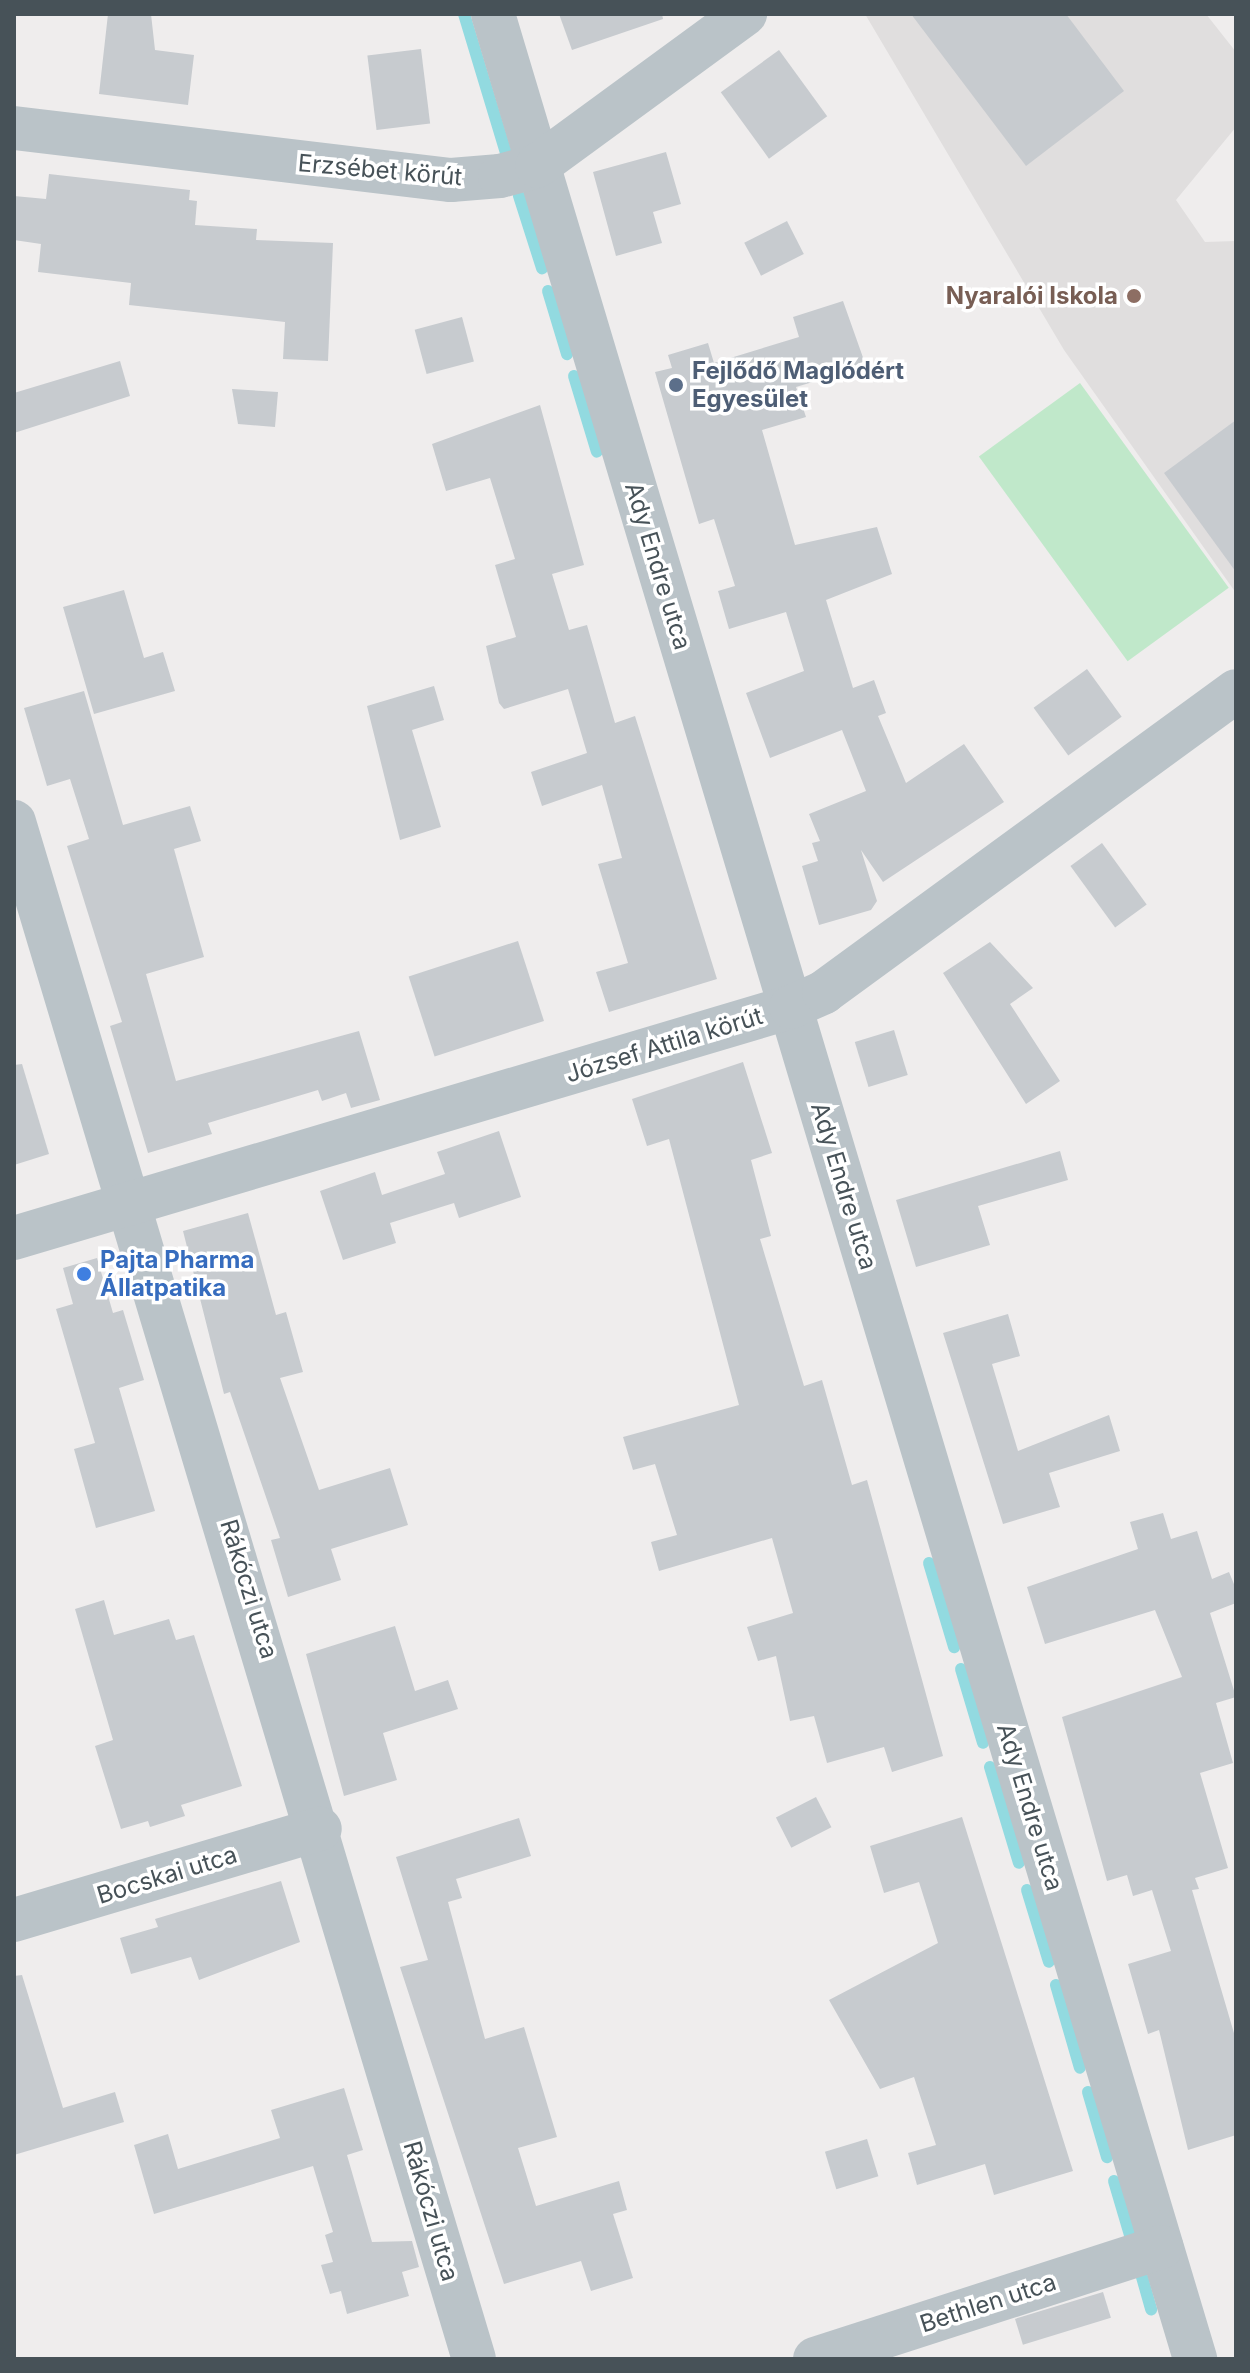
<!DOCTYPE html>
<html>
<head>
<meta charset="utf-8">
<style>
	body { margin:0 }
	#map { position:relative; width:1250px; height:2373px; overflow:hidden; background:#efeded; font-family:Inter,sans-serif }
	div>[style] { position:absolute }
	.education>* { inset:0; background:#e0dede }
	.green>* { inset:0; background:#c0e8ca; transform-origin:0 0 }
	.stream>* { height:12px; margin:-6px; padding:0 6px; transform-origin:6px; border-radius:6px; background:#92dae0 }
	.building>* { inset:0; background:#c7cbcf; transform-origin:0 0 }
	.minor>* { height:44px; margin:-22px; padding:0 22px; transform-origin:22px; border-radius:22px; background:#bac3c8 }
	.dots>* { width:22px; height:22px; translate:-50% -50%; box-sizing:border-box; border:4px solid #fff; border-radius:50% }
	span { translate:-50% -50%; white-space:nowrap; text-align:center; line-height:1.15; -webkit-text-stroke:7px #fff; paint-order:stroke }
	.street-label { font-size:24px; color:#475258 }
	.education-label { font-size:24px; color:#785e54; font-weight:700 }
	.right { translate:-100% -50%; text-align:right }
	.service-label { font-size:24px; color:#4e5e75; font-weight:700 }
	.left { translate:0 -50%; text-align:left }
	.shop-label { font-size:24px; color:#366cbe; font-weight:700 }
	.frame { position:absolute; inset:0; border:16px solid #475258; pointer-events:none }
</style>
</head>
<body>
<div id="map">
	<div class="education">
		<div style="clip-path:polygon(865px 14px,1206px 14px,1236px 52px,1236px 127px,1176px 200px,1205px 242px,1236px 241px,1236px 593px,1064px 350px)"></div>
	</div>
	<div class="green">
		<div style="left:1080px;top:383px;width:253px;height:125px;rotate:54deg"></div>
	</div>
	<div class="stream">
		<div style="left:464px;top:14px;width:145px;rotate:73.2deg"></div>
		<div style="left:519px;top:196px;width:76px;rotate:72.3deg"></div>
		<div style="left:548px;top:291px;width:66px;rotate:73.2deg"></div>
		<div style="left:574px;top:376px;width:79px;rotate:73.2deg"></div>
		<div style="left:929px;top:1563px;width:88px;rotate:73.4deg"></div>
		<div style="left:961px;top:1669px;width:77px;rotate:73.4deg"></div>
		<div style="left:990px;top:1767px;width:100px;rotate:73.2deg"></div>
		<div style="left:1027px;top:1890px;width:75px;rotate:73deg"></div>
		<div style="left:1056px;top:1985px;width:86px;rotate:73.9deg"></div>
		<div style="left:1088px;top:2092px;width:68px;rotate:73.7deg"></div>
		<div style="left:1114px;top:2181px;width:56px;rotate:73.5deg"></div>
		<div style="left:1140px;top:2270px;width:41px;rotate:74.2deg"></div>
	</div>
	<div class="building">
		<div style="clip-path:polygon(108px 14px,151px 14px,155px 50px,194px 55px,188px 105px,99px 94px)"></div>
		<div style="clip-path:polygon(559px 14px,662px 14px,663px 19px,572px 50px)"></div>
		<div style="clip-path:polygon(911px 14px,1066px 14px,1124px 91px,1026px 166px)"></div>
		<div style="left:421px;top:49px;width:75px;height:54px;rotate:83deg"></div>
		<div style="left:779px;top:50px;width:82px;height:72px;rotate:54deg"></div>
		<div style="clip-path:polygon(666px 152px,681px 204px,653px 212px,662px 243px,616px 256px,593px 172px)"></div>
		<div style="clip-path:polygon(49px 174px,190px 190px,189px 200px,197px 201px,195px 225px,257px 229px,256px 240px,333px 243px,328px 361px,283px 359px,285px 322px,129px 305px,131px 283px,38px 272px,41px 244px,14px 240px,14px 196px,46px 199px)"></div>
		<div style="left:787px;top:221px;width:37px;height:48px;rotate:63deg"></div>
		<div style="clip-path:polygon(843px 301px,866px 366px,796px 387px,806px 417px,762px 430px,795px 545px,877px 527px,892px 574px,826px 600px,853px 688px,874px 680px,886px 713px,878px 716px,906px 783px,964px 744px,1004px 802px,883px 882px,861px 850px,877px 901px,871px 910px,819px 925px,802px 866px,818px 861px,812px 843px,820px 841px,809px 814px,866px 791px,842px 730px,770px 758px,746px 693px,804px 671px,786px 612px,729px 629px,718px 591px,735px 586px,714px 519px,699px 524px,655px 372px,672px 368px,668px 355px,708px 343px,714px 363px,799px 337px,793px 317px)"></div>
		<div style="left:462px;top:317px;width:46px;height:49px;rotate:75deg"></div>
		<div style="clip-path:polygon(120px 361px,130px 396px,14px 433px,14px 393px)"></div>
		<div style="clip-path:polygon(232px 389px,278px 392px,275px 427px,238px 424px)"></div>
		<div style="clip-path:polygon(540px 405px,584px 565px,552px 574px,569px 630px,587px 625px,615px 723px,635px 716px,717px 979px,609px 1012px,596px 972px,628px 963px,598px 864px,622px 858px,602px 785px,542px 806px,531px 772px,587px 753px,568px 689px,504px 709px,499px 703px,486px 646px,516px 637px,495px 565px,515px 559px,490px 478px,446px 491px,432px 444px)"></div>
		<div style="clip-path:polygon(1236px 420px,1236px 572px,1164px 473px)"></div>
		<div style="clip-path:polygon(124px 590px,144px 658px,163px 652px,175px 691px,94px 714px,63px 607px)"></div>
		<div style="left:1087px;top:669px;width:59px;height:66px;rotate:54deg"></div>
		<div style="clip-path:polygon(434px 686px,444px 720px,412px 730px,441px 827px,400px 840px,367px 706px)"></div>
		<div style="clip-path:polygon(84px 691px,123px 825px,190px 806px,201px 841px,174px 849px,204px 957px,146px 974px,176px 1081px,359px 1031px,380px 1100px,351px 1108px,346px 1093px,322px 1101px,318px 1090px,208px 1123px,212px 1134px,148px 1153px,110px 1026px,122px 1022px,67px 846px,89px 839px,70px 779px,47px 786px,24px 708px)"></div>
		<div style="left:1102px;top:843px;width:76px;height:39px;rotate:54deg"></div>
		<div style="left:518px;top:941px;width:84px;height:115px;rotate:72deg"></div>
		<div style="clip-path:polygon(990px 942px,1033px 988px,1010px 1004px,1060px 1081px,1026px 1104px,943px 973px)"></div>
		<div style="left:894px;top:1030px;width:47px;height:41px;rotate:73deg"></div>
		<div style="clip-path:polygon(743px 1062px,772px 1153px,751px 1160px,771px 1236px,760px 1239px,804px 1386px,822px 1380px,852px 1485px,867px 1480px,943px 1756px,892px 1772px,884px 1747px,827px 1763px,814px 1716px,790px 1721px,776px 1656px,758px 1661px,747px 1627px,793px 1613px,772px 1538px,659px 1571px,651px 1542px,677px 1535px,655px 1464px,633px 1470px,623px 1437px,739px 1405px,669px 1139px,647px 1146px,632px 1099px)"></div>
		<div style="clip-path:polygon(22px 1064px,49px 1154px,14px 1165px,14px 1065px)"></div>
		<div style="clip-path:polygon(499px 1131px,521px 1197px,459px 1218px,454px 1203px,390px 1223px,396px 1243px,343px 1260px,320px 1191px,375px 1172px,382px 1195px,445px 1174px,437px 1152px)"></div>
		<div style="clip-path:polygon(1060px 1151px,1068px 1180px,978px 1206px,990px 1245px,916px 1267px,896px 1200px)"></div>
		<div style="clip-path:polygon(248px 1213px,276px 1315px,286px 1312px,303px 1372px,280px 1378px,319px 1490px,390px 1468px,408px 1525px,331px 1549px,341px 1580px,288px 1597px,271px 1540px,280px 1538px,230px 1392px,224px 1394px,183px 1231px)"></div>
		<div style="clip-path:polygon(97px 1258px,113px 1313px,123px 1310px,144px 1380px,119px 1388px,155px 1511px,96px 1528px,74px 1449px,95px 1443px,56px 1309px,73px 1304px,63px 1268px)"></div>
		<div style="clip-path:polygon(1008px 1314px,1020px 1356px,992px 1364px,1018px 1451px,1109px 1415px,1120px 1451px,1049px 1473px,1060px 1507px,1003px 1524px,943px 1333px)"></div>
		<div style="clip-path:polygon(1163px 1513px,1171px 1539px,1197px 1531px,1212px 1579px,1229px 1572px,1236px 1589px,1236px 1603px,1210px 1613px,1236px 1697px,1216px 1703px,1233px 1763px,1200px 1773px,1228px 1868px,1195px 1878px,1199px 1889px,1192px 1890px,1236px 2040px,1236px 2135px,1188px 2150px,1159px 2030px,1148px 2034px,1128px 1964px,1171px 1951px,1152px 1890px,1133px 1896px,1127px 1875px,1107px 1881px,1062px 1717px,1182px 1677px,1155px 1610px,1045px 1644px,1027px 1587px,1138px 1549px,1130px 1522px)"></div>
		<div style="clip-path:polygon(104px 1600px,114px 1635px,169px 1619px,176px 1640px,194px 1635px,242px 1786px,181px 1805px,185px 1816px,150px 1827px,148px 1821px,121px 1829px,95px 1746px,113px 1740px,75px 1609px)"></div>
		<div style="clip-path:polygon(395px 1626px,415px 1691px,448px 1680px,458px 1709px,383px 1733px,397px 1780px,344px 1796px,306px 1654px)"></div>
		<div style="left:816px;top:1797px;width:34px;height:45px;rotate:63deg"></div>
		<div style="clip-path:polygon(962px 1817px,1073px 2171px,994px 2195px,985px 2164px,917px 2185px,908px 2153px,936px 2145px,914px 2077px,880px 2089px,829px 2000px,938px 1943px,919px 1882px,884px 1893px,870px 1846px)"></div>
		<div style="clip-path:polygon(519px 1818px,531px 1856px,456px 1879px,462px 1898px,448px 1902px,485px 2039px,524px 2027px,557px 2137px,518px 2148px,536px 2206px,619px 2181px,627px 2210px,613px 2214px,633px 2278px,591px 2291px,581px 2261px,504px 2284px,400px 1967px,428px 1960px,396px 1857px)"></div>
		<div style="clip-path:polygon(281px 1881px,300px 1942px,199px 1980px,191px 1957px,131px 1974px,120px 1938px,158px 1927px,155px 1919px)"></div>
		<div style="clip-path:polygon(22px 1975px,63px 2108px,115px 2092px,124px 2122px,14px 2155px,14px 1976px)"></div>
		<div style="clip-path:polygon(344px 2088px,363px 2150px,347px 2155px,372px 2242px,412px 2241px,419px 2267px,402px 2272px,409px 2296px,347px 2314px,341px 2291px,330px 2294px,321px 2265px,333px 2262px,325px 2235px,333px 2232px,313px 2166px,154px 2214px,134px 2145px,168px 2134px,178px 2169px,280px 2138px,271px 2110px)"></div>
		<div style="left:867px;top:2139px;width:39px;height:44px;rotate:73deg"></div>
		<div style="left:1103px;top:2292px;width:27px;height:92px;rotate:73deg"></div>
	</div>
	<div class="minor">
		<div style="left:493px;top:14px;width:2448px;rotate:73.33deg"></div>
		<div style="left:14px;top:128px;width:440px;rotate:6.8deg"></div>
		<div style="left:451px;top:180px;width:49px;rotate:-4.7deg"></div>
		<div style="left:500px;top:176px;width:38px;rotate:-15deg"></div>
		<div style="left:537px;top:166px;width:258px;rotate:-36.2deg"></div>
		<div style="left:14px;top:822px;width:1604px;rotate:73.34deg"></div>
		<div style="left:14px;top:1238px;width:811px;rotate:-16.56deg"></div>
		<div style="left:791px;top:1007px;width:36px;rotate:-24deg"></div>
		<div style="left:824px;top:992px;width:510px;rotate:-36.15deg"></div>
		<div style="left:14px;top:1920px;width:319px;rotate:-16.6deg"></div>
		<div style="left:815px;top:2359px;width:364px;rotate:-17.9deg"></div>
	</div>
	<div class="dots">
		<div style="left:1134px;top:296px;background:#8d6e63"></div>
		<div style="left:676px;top:385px;background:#5c6f8a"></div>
		<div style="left:84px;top:1274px;background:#3f7fe0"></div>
	</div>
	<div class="street-label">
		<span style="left:380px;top:170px;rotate:5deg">Erzsébet körút</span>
		<span style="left:658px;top:566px;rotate:73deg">Ady Endre utca</span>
		<span style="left:664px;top:1045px;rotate:-17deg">József Attila körút</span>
		<span style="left:844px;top:1186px;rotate:73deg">Ady Endre utca</span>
		<span style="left:249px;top:1589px;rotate:73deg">Rákóczi utca</span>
		<span style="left:1030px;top:1807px;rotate:73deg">Ady Endre utca</span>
		<span style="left:167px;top:1875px;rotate:-17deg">Bocskai utca</span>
		<span style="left:431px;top:2211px;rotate:74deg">Rákóczi utca</span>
		<span style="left:988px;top:2303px;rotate:-18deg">Bethlen utca</span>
	</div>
	<div class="education-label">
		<span class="right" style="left:1118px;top:296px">Nyaralói Iskola</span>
	</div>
	<div class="service-label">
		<span class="left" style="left:692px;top:385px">Fejlődő Maglódért<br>Egyesület</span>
	</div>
	<div class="shop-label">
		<span class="left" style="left:100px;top:1274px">Pajta Pharma<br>Állatpatika</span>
	</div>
	<div class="frame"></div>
</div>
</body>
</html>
